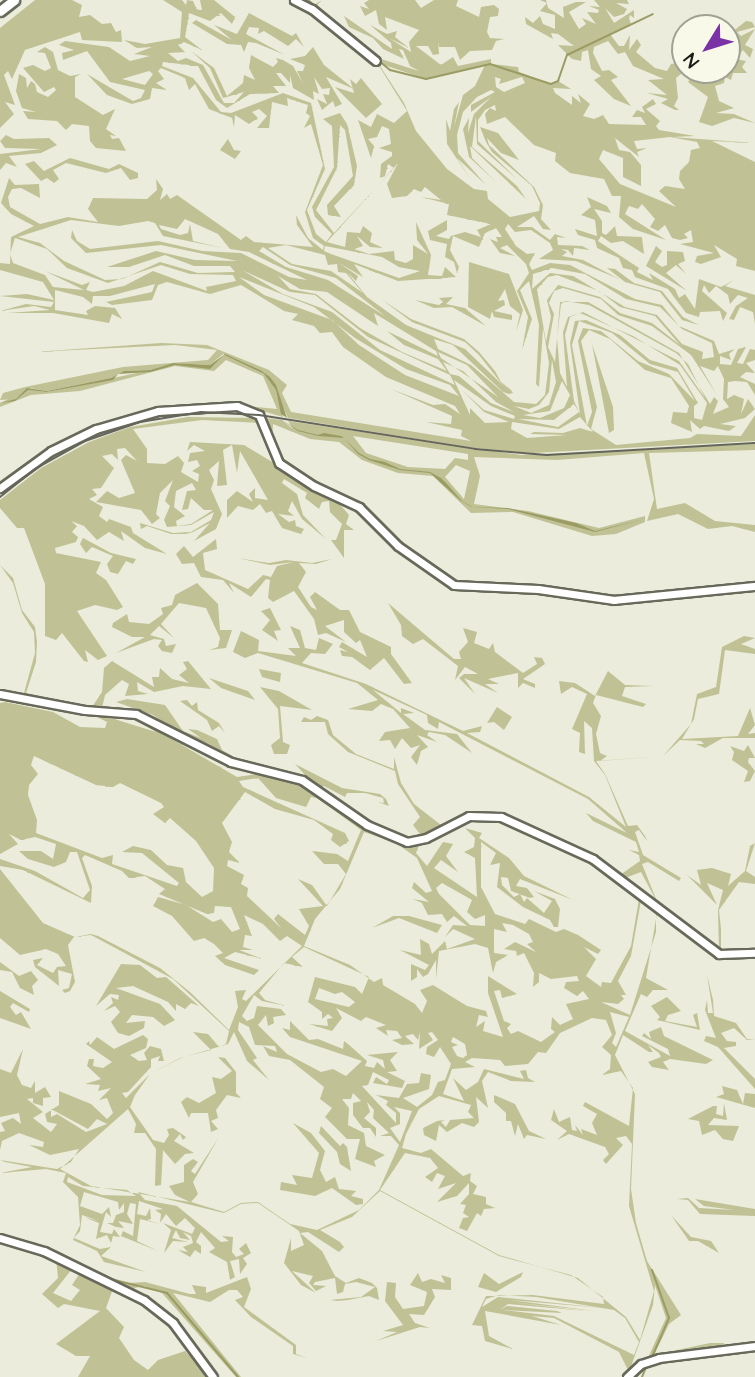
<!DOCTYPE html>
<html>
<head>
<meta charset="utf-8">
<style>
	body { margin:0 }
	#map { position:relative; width:755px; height:1377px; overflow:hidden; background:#ebecdb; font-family:Quicksand,sans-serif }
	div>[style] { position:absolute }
	.green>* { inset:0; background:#c0c295 }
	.water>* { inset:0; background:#9a9c64 }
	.stream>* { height:2px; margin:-1px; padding:0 1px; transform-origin:1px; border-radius:1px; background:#9a9c64 }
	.roads { filter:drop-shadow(2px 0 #68695a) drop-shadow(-2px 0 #68695a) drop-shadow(0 2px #68695a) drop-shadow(0 -2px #68695a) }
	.minor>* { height:7px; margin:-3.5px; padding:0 3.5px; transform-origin:3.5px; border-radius:3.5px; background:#fff }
	.major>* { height:9px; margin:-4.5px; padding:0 4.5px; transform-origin:4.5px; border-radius:4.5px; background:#fff }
	.rail>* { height:2px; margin:-1px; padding:0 1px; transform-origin:1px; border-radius:1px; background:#65655c }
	span { translate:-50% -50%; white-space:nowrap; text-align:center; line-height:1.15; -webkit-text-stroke:5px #f8f9e9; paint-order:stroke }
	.north { position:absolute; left:671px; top:14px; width:70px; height:70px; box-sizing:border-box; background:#f8f9e9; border:2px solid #a0a195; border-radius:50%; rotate:232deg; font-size:19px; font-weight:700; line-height:28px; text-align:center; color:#1d1d17 }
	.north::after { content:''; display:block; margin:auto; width:24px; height:32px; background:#7a32a5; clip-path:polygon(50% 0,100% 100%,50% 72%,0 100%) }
</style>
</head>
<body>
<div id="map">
	<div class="green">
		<div style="clip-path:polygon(35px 0,72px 0,82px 5px,79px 17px,90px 15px,102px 24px,111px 23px,116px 32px,121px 30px,122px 42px,82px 40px,80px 32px,25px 50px,12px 79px,8px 71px,4px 75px,15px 105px,5px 102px,14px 114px,0 128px,0 28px)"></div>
		<div style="clip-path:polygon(evenodd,163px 0,182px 0,186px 5px,187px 0,193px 1px,197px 10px,202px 10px,200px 0,214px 0,235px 17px,232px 24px,221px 13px,210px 21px,189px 13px,185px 37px,202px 50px,184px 42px,178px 45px,185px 52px,168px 53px,178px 61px,186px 58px,203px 65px,224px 103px,234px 103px,244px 92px,223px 98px,210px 68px,191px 51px,214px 68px,227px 96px,243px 83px,244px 75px,255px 80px,249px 68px,251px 55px,273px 67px,278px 62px,276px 58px,283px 60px,293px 66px,304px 85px,297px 71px,303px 71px,305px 65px,290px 59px,305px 56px,313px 47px,324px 65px,354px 89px,326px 77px,342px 104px,335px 107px,333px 101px,322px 110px,317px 99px,327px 104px,323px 94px,329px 95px,330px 88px,322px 89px,314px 77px,319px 94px,313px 91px,314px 100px,293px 88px,290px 75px,290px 83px,281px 73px,276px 73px,286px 86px,273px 86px,279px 93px,250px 94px,227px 108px,216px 100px,198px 66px,163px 62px,162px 66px,193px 78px,221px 112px,231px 113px,283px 93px,311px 103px,325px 169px,307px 210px,316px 234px,326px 242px,332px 234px,315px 217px,312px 207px,334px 167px,332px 126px,323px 119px,340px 113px,347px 124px,357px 166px,354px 185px,334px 206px,341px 217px,328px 215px,327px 205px,353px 176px,345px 130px,340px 125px,337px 168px,316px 210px,334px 233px,394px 168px,388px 164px,385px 176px,380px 178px,381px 164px,392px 156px,392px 152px,379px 148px,391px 144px,389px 129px,382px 126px,377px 137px,368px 139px,374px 146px,371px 158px,358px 120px,371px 127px,377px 114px,394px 123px,407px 111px,376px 61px,314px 5px,322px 0,317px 5px,381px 59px,419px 71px,410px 66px,403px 50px,399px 49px,404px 59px,383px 49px,373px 38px,349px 27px,344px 16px,392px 49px,391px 43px,370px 25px,387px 34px,397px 31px,395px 37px,409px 48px,389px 38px,411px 52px,409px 42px,419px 30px,385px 17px,387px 30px,379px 24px,376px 10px,365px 16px,360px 6px,369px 9px,364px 3px,369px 0,415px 0,421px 8px,434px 0,458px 0,456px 6px,479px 17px,481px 7px,494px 5px,499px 9px,498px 16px,490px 17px,487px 32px,490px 38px,504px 39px,496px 41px,492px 50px,470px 51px,460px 60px,455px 47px,439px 47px,438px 42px,439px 54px,433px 55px,428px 46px,416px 46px,441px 65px,453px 57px,458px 66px,491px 59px,491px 64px,518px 67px,519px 72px,551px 84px,558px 81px,571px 89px,553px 88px,555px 93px,572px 105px,572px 96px,581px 103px,578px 94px,590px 104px,583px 116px,594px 119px,603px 115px,609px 124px,646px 125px,641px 117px,632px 117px,637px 110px,645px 113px,642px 107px,653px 99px,656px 104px,646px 109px,660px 121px,656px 126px,659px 130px,695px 136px,672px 137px,755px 143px,712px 141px,755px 162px,755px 271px,736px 266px,737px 259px,714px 245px,721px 257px,701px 264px,695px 262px,697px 256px,714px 253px,680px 244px,693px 242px,691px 230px,684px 234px,688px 238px,680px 240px,672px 238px,665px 225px,658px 231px,650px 227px,655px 219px,642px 204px,638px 209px,629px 206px,625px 214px,666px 240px,633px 229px,619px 217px,621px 196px,612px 196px,604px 179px,570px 173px,555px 161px,556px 153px,534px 145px,505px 117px,487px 124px,485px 114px,490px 108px,496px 111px,495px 105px,485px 110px,478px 120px,478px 141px,517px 179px,477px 144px,476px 116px,472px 147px,517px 186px,526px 199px,470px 146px,472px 158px,496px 182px,469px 157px,463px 129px,469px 118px,468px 133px,474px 114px,491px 97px,471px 112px,471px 105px,495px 92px,491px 90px,477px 97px,463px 112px,457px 135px,458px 153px,486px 185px,457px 158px,471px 180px,447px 144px,446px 119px,450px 131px,454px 109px,459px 102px,454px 127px,463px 95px,475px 86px,485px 65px,426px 79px,378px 63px,404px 103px,416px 131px,447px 169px,474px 189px,487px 191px,488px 199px,510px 217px,539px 211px,540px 203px,532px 186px,492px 152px,486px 142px,480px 127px,498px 133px,519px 160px,501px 153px,487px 138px,489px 145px,534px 187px,543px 205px,541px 219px,551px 230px,543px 229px,534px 216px,517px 227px,532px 227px,550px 240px,555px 234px,566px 238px,557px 237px,558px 245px,582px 246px,590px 250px,574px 248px,573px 256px,568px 250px,561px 249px,567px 252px,562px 256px,583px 260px,619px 279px,576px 261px,539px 259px,553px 250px,550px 243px,531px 230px,515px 232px,508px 224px,505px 229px,516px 246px,527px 254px,535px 253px,529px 264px,532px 270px,550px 263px,570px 265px,635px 299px,662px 305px,679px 326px,714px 341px,719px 354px,735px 349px,729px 354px,731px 360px,720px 356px,720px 364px,731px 365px,738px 349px,746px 347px,737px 363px,743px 364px,750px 349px,755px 350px,755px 360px,746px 363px,755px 373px,746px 372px,740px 377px,755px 384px,755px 395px,747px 382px,735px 381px,728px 382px,727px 399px,734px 395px,744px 399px,741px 414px,748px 399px,755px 409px,745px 418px,720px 424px,736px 426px,729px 431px,704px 426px,700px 429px,690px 420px,692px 432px,671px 423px,673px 412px,687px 413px,689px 406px,671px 378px,645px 370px,610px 339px,589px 330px,581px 341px,597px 407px,591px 429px,616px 445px,690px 438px,697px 434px,741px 436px,755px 415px,755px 441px,533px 453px,473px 448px,288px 418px,270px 377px,223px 354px,210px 365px,173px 363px,150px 370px,124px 371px,111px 378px,47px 391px,30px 388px,16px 399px,0 400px,3px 393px,25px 387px,123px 367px,208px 360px,217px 350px,175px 345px,34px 352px,161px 343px,207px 345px,269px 370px,287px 385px,282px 393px,291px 412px,471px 441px,461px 436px,462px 430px,426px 422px,451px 424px,452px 416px,391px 389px,433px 405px,445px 404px,460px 414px,455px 406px,386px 377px,343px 347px,332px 332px,320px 333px,314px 326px,292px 320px,298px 314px,284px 311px,241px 285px,210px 294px,167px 282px,158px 285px,152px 300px,112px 305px,106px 302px,152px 292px,155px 284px,110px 296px,93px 296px,92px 304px,83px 297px,55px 290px,55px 310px,88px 315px,86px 311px,95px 306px,115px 308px,122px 319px,112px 314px,109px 323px,53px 313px,7px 313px,50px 310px,34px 306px,0 311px,26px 304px,51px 307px,54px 302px,0 296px,27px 294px,54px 300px,43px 282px,0 270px,0 263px,10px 264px,11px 237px,34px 226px,11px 214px,1px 203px,9px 178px,15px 185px,39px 184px,40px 198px,21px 188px,12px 189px,8px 197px,10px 207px,40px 224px,68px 217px,98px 222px,88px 209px,93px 198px,147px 199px,157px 190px,156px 179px,163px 189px,160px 200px,167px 194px,170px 199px,177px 195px,241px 240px,246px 236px,254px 242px,313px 247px,297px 225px,296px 215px,308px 238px,323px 250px,324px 246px,313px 238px,305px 212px,323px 165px,311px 124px,304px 128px,310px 116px,306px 113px,308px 105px,287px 98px,288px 106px,272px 102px,269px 128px,257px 128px,267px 116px,259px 109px,252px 112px,258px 118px,249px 124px,235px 115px,234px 127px,232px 118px,209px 109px,195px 84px,189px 90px,185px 78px,161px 68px,158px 71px,164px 79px,156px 83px,167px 90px,152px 88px,150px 99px,132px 104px,107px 95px,87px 74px,133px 101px,141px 98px,145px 90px,110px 82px,87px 51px,63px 60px,62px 53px,74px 50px,59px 45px,65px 41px,109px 47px,130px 61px,150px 56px,134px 54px,152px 47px,137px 48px,124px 40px,145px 44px,180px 38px,182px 12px,163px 0,149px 71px,153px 74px,145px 85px,122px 79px,149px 71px,163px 0,495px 77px,501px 79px,499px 84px,522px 77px,525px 83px,504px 92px,496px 87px,495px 77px,163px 0,670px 137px,697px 142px,700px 148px,691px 150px,689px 162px,680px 171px,679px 179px,685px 189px,665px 186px,659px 191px,676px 207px,620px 184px,599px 159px,603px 150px,623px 158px,623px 177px,641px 186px,641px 165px,630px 152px,619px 150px,615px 138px,639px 157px,637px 152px,647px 148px,637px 149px,634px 141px,670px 137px,163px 0,398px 163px,387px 184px,392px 198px,407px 196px,414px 189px,421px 192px,425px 187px,441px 200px,421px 197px,449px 204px,447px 215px,491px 224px,477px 230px,481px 237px,465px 232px,451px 236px,449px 239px,436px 236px,447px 230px,447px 220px,428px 231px,430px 240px,447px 244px,445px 257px,454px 262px,457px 273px,459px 267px,450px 250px,453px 236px,479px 247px,485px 233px,496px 228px,502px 237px,496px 237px,498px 242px,490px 239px,500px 253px,515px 256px,500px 248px,507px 245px,526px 264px,529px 273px,517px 291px,528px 317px,522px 350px,532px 319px,520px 290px,529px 281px,539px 325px,536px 384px,539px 387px,543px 328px,549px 363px,545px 395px,536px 404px,514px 402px,471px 365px,438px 349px,434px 339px,453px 345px,503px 392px,509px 394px,513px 393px,511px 390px,501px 382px,495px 371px,479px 352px,464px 339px,411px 319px,381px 299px,412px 322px,465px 342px,479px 355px,501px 383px,511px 393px,465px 349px,406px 325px,367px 297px,347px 272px,356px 281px,358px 276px,339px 263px,363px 277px,354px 264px,398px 281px,456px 277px,445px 267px,442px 276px,428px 275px,431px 255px,416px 222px,417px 240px,428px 254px,413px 245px,413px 259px,406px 263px,395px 260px,394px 251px,369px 254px,354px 249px,363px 246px,357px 236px,370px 247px,383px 248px,370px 242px,372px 233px,363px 226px,360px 233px,347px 232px,345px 247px,327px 242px,398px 163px,163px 0,185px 219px,218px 234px,230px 249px,249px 252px,307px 280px,289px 277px,241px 253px,202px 251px,158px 241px,90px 249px,77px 241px,72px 230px,71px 238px,86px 253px,161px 245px,237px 261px,195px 260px,156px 251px,107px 267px,129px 267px,165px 255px,194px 266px,230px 266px,235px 272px,198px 273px,160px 262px,122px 279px,105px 280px,64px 261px,40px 243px,18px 237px,71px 220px,119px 226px,148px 221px,155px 223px,163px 236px,223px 248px,193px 241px,190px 224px,188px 233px,180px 235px,161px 229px,159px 225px,177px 229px,185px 219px,163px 0,15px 238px,47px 249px,67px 268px,108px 283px,161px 265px,190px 274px,233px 275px,236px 281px,206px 287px,207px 291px,153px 271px,124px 286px,93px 292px,86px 290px,90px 282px,82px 285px,45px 271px,84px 290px,53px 287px,45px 275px,13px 263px,10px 254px,15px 238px,163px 0,286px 245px,325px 255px,328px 265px,337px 264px,338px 272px,346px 273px,363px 293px,331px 271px,292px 264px,268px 248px,286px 245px,163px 0,325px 246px,382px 257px,399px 267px,420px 271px,399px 278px,331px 254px,324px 251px,325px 246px,163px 0,263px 247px,290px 265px,336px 278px,385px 316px,328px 280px,286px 267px,259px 251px,263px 247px,163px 0,552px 268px,585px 274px,626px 299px,660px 307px,682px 329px,712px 343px,714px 357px,702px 359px,703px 352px,682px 344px,657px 315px,625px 307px,573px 276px,550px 273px,532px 289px,533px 274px,552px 268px,163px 0,242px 270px,290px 292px,315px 295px,368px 337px,450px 375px,455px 385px,380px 350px,332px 312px,283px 294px,242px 270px,163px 0,557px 275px,599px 291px,620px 307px,655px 316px,680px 345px,652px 323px,620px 313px,600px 297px,558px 285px,547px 300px,551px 317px,546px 342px,537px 289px,548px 277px,557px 275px,163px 0,278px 276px,300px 289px,327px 292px,378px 326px,374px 313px,436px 351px,438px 356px,387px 331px,404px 345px,438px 359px,447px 371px,402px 352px,360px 328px,316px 294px,290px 289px,278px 276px,163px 0,239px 277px,314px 307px,355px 338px,406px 369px,450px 385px,459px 396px,405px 375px,359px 345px,332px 320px,264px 295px,239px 277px,163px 0,563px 288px,601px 299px,618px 315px,652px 326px,691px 355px,717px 395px,700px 366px,714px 371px,718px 366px,724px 379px,723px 399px,729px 407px,713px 414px,718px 401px,714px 397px,710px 404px,679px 353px,588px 302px,560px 302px,555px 362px,548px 347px,554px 314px,549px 303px,554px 291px,563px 288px,163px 0,565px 301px,589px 305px,676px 353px,688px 364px,705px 398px,679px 361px,583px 312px,568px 317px,563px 332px,567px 387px,560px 373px,557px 338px,561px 304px,565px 301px,163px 0,580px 313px,633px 336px,680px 365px,707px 403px,702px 420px,694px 418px,694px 406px,698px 403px,677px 368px,650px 360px,620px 335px,586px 320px,575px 321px,570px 343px,580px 414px,574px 401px,565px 335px,570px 317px,580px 313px,163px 0,579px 321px,612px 333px,650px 364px,678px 372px,695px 401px,669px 374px,638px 361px,601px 331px,583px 328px,578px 341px,592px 412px,587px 426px,572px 345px,579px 321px,163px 0,438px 352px,467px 365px,498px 397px,441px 358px,438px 352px,163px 0,552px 360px,556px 382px,549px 405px,531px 413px,514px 406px,529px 409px,539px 405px,549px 392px,552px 360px,163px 0,443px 362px,463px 371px,496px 402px,514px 412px,491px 403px,459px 376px,450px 374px,443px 362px,163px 0,454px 380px,491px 406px,515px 416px,514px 419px,484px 410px,462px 390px,484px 412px,509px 422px,485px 423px,470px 408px,470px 415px,454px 380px,163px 0,562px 381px,570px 395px,564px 408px,540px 418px,523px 415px,550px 411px,562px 381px,163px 0,574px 404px,579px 412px,558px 427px,518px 419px,554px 420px,574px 404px,163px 0,580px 417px,593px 432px,580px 428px,563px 433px,534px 432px,530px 434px,567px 435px,527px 438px,511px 429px,512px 422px,559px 429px,580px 417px)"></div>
		<div style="clip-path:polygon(540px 0,546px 0,548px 8px,564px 18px,563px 7px,576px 2px,586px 2px,569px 12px,579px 29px,586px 24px,582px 18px,596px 24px,587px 12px,598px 13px,599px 10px,589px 6px,600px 7px,594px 0,627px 0,629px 4px,616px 3px,627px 9px,624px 14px,614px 17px,605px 8px,614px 23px,634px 10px,634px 18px,630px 15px,629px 18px,631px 24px,610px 34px,619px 46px,624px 46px,630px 35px,629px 50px,637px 39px,641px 45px,636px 52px,655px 68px,667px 71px,671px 64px,683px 62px,685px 70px,700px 72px,704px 77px,727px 70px,727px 55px,734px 44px,727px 36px,746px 21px,752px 22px,755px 27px,737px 32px,741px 36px,755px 29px,745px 45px,753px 49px,750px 58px,743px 50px,735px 59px,746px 61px,742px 67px,747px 73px,733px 73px,731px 80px,725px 77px,724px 83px,715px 86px,719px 101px,734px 108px,716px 113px,734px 114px,755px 123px,734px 118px,712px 126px,699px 122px,708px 97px,688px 82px,694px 74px,686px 70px,676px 78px,678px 98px,674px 106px,679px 110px,675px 110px,661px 103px,668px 99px,647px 93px,667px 95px,648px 80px,664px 79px,633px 66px,625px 52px,618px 54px,608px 41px,594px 47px,593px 53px,602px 71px,609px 70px,618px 77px,611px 80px,631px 106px,614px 99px,594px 80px,601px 76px,591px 69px,588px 50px,582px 52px,581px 61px,572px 59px,558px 45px,574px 46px,558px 34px,551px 33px,553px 39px,526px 24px,525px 17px,533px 23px,540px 16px,543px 24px,555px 29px,555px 15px,540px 11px,547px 3px)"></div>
		<div style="clip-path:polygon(249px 13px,292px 36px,296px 33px,304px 47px,296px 39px,288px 46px,264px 31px,258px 34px,259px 28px,249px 27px,246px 34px,285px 55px,256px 43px,248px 42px,244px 52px,241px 45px,227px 44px,192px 23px,196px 20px,232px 40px,214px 25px,237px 34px)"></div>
		<div style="clip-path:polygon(45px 47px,53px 52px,58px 70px,70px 76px,81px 74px,75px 77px,75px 97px,103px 115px,115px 109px,106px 129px,116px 136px,110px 135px,112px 139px,119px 138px,126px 151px,96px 148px,90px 141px,89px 126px,72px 124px,66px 130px,57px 121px,28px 119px,23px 111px,36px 112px,22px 108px,16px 91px,19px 74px,26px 78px,27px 88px,31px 81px,35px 84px,37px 92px,48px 97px,56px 90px,54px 87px,44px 92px,23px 68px,33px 65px,45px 71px,51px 68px,45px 53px,37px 52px)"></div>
		<div style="clip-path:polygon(361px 78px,382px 104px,366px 118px,335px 87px,354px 93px,350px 79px,356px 84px)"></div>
		<div style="clip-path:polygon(6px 135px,14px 139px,49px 138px,57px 145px,41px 153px,9px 156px,17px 167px,6px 163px,0 170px,0 154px,41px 149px,5px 148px,0 141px)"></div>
		<div style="clip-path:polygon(228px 139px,234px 150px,241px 151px,235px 159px,220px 150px)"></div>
		<div style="clip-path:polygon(70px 158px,109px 169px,119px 164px,138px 173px,138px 178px,130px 180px,121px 168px,106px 173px,66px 163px,53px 170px,59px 179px,54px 183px,47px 178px,41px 181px,25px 164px,34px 161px,44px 171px)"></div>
		<div style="clip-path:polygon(587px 197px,607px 206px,611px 213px,594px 209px,602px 221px,602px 233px,606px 235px,615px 226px,617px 236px,642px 237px,644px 254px,623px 241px,611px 243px,601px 236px,598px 241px,639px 268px,637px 272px,653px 280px,649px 273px,675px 289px,679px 298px,685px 294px,695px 309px,699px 279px,721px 287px,734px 280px,725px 286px,755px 295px,755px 324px,753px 312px,740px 307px,734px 320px,729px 319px,736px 306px,748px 298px,738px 295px,730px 304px,728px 295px,716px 286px,709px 293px,704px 285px,702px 291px,727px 313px,723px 321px,720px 311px,700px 312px,699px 317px,686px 313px,668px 289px,635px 277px,632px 270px,623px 268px,619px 258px,597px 248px,595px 240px,578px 235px,575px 229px,597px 236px,595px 220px,581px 215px,591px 207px)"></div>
		<div style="clip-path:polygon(656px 246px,662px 251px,655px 262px,662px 267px,667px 265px,667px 251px,683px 252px,685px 261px,678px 264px,686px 274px,676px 265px,666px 273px,687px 291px,646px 266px)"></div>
		<div style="clip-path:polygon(469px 262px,509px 274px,523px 310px,516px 332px,520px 314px,510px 306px,505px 289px,498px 301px,504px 300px,505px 305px,494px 311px,512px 315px,512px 320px,494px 317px,492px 311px,490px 319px,468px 307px)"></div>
		<div style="clip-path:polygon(607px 268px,615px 269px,634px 283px,662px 291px,683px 317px,699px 325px,682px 320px,660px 292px,625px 282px)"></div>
		<div style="clip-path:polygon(453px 297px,446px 304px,465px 308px,486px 326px,452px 307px,434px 308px,415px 300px,439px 305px,443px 302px,439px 298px)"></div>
		<div style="clip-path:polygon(592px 344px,613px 407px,614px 430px,609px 433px)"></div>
		<div style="clip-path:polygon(224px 355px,265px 375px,276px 390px,283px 417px,246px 406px,277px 409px,263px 376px,226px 360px,214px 371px,175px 366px,80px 391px,31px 395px,0 407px,0 403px,28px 390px,46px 392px,175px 365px,213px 366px)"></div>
		<div style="clip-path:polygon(evenodd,188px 417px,258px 418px,261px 423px,202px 420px,133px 429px,147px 449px,147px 463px,165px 464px,178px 456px,184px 463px,181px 472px,198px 482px,199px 474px,192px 471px,200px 466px,197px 460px,188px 462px,190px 453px,205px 451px,194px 445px,187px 451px,190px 442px,244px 445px,337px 501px,349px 515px,346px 524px,354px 530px,344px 530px,344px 558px,331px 540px,336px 540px,342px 524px,330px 512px,329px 501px,322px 502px,319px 509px,305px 498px,307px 493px,284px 479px,282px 483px,297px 494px,303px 515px,326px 539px,302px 519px,292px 501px,288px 511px,294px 516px,278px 514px,289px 522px,295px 520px,296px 526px,304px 529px,301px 534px,282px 528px,272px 511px,266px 513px,260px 504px,253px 510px,238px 506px,227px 518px,227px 500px,237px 491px,253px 502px,249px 494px,255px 488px,255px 498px,268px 500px,240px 451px,237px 473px,232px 445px,223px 450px,227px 485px,217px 486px,219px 461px,209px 470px,214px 480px,211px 489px,222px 514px,216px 529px,194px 541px,210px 523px,193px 532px,186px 534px,171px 534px,147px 526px,141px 529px,140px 523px,173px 533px,191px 532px,211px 520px,214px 512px,191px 525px,167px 527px,164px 520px,170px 506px,165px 501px,173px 480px,160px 493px,156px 514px,160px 518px,152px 524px,141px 510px,96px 502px,107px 491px,119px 498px,135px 493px,121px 460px,126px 455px,137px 461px,125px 448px,117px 449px,118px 460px,112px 454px,102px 456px,114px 468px,101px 488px,92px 489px,97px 495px,89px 499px,103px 507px,99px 516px,107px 522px,109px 519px,131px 527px,133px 533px,167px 554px,145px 548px,121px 531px,124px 541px,109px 532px,97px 540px,84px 526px,71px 521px,77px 526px,72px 532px,78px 537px,76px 542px,55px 548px,56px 553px,101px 562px,96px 573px,106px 580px,123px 607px,117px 610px,95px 605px,77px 611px,107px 656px,98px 660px,85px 650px,88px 662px,84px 661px,62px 633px,56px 640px,45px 636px,45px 584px,24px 528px,17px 528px,0 508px,0 500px,41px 468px,89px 442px,130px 427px,188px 417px,192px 483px,196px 490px,187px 491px,182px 510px,188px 509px,191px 498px,204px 510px,213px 510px,191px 524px,177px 526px,176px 521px,185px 516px,174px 507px,176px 491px,192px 483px)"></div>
		<div style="clip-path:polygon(evenodd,264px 418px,282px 420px,293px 429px,288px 421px,521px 455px,755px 444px,755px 450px,649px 453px,657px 509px,685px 503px,715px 521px,755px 525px,755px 532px,732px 526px,708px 529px,678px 514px,647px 521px,654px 499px,644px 453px,557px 460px,474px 457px,480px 476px,474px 504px,528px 511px,599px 528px,645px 516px,645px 522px,616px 534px,592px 536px,513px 512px,471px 513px,433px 476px,398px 473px,362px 460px,339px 442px,310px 439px,273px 424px,272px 444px,278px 457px,339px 498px,282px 463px,271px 447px,264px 418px,353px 436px,468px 454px,468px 460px,455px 458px,445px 469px,408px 467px,366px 453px,353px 436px,264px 418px,456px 465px,470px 471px,464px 499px,445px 477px,456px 465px)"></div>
		<div style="clip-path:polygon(83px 538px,111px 553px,136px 559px,133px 564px,126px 561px,118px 574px,110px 572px,107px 564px,113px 556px,92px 547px,86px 553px,80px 544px)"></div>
		<div style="clip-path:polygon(216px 539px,217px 549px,203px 553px,205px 570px,248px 589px,263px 575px,271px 577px,277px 566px,294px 562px,270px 565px,237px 558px,269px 563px,286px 560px,312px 563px,332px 559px,316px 564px,299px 563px,306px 572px,298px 587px,311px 607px,317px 610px,310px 597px,315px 592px,340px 610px,349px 610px,360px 632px,391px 647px,391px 654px,412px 683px,404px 684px,384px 658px,370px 670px,352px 657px,342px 656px,340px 650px,348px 652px,339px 647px,342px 642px,367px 657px,360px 640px,356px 643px,344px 632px,344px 620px,325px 626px,346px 642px,326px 633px,318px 635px,314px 619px,294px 591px,273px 602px,268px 598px,270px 580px,266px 579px,251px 597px,229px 583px,234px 593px,223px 580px,201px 577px,194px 563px,182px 564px,176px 554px,184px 546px,193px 557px)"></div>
		<div style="clip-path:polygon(0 565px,13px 578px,22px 610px,35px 627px,37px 642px,36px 662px,26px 693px,92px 707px,102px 692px,104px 668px,112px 661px,154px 687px,152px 677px,159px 677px,160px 668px,172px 679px,189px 683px,179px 675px,187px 669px,183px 662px,188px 661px,211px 689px,183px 686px,154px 692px,137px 682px,138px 691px,148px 694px,125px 696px,129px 684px,122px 680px,105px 695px,102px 708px,87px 709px,0 692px,24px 693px,35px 653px,34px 632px,22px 613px,13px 583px)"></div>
		<div style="clip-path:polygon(197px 583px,218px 604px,220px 630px,232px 630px,226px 648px,209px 650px,218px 647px,220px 638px,206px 608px,179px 603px,161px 624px,174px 638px,159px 626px,150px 635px,164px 639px,166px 646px,176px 644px,172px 653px,162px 651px,158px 646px,162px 640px,154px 639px,116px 653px,145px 637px,132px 637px,112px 627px,113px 623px,127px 614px,129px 622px,149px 624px,163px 614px,161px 608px,172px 605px,175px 595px)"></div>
		<div style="clip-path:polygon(388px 603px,454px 659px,461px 659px,459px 652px,468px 642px,463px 628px,477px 632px,474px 643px,489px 649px,493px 643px,495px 652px,523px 673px,537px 664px,534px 657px,542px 658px,545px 664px,523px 679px,535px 684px,535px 688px,523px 683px,518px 688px,518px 673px,488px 679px,499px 684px,485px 684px,498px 693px,464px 678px,475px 694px,459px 678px,464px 674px,478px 674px,465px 667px,455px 680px,458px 666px,423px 639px,413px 644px,402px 636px,401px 625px)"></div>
		<div style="clip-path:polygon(270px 608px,281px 630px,274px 631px,278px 641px,262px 630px,270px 620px,261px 611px)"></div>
		<div style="clip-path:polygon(290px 626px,300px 630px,305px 648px,316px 650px,319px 638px,333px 644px,325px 654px,311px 653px,302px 663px,366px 684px,463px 731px,482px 726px,480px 732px,467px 733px,589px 797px,626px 827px,605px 775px,594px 761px,592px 728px,584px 721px,585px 754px,579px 752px,580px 733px,572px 729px,587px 694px,572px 687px,561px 694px,559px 681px,575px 683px,595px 696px,608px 671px,625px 685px,654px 686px,625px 687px,622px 696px,646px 704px,643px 707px,596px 695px,593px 703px,601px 716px,596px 734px,600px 753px,607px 756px,600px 761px,663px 756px,691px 724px,697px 694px,716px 687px,722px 647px,744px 636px,755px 638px,741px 644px,755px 649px,755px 654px,725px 650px,719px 694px,698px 699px,694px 719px,682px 739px,738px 736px,750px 708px,755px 725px,748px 734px,755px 733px,755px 738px,723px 738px,705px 748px,696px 744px,704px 744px,701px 741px,680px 740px,663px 756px,596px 761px,605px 774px,628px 826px,637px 825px,645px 836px,647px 841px,639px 830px,635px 832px,643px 855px,681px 878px,679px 881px,648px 862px,642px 864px,658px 904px,641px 872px,625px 878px,620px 875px,640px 861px,639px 855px,629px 850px,639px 852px,636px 842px,593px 821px,586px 813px,627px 833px,588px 799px,439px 722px,438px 729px,428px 723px,427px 715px,373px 690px,401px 713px,401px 708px,414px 713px,403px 714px,425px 730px,457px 734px,472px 753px,445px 735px,429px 732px,427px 735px,437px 742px,417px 735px,428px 747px,421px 751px,417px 765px,411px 757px,420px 745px,411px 748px,402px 738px,395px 749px,390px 740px,379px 741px,385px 732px,410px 728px,393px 709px,381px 704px,372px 711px,348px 709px,378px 700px,357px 683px,258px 653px,245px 658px,233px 652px,241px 631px,259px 640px,258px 651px,296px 656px,288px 648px,300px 648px)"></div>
		<div style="clip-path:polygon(259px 669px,281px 673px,280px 682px,262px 677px)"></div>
		<div style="clip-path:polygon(209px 678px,248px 691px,255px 700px,221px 688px)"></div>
		<div style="clip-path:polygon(260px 687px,279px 691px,312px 710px,280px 706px,283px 742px,290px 745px,287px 754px,274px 754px,271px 745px,280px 738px,278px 709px)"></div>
		<div style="clip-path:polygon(127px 699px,165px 705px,183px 731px,201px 738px,188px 729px,197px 730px,217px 739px,222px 750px,246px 764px,207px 743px,190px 740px,153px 715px,116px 702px)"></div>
		<div style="clip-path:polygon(187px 700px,192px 706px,197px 702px,198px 710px,219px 723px,225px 733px,219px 726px,212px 731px,207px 720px,180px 701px)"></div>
		<div style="clip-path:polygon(evenodd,5px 702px,53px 712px,80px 727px,105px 728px,107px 722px,97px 717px,95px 713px,156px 732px,123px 713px,132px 716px,237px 777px,257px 774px,307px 786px,365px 826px,405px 845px,424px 842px,472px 817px,496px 818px,583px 856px,647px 897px,658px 907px,646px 978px,668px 990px,653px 990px,647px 997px,641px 994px,625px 1031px,670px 1056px,668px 1049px,642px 1036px,644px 1033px,651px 1039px,649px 1032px,661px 1027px,664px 1036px,713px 1060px,706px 1064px,670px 1059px,663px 1062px,669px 1070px,652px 1067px,648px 1062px,661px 1057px,659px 1053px,648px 1045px,653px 1052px,649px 1052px,623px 1035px,615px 1055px,635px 1094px,631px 1189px,636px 1223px,647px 1261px,681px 1315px,669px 1324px,654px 1355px,710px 1343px,724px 1343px,722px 1349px,647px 1360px,666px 1318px,655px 1285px,653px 1305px,629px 1372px,619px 1352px,554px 1318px,532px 1316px,561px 1325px,485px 1311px,489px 1336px,513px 1349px,485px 1341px,482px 1326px,472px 1325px,486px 1296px,533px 1295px,604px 1304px,603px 1297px,571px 1275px,499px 1256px,380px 1191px,352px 1217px,320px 1230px,340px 1242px,344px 1247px,339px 1252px,308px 1232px,300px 1233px,322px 1251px,335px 1276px,346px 1283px,359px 1278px,372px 1283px,377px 1288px,379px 1300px,369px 1296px,348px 1300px,337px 1301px,330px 1300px,361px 1297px,375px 1287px,356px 1282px,345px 1284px,343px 1292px,337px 1294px,335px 1278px,315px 1282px,313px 1285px,326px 1286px,316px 1291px,309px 1283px,313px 1276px,292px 1271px,316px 1293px,301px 1285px,284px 1263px,291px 1238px,291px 1251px,304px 1245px,299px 1231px,258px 1203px,241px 1204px,224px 1213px,138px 1192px,145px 1200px,177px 1206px,221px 1242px,229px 1241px,222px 1236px,233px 1237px,232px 1252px,236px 1257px,244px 1254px,239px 1249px,246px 1243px,251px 1253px,243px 1258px,247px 1264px,240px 1274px,239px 1259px,230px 1261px,235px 1277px,230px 1280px,227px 1262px,209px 1252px,215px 1248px,201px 1232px,196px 1242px,201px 1246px,201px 1254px,195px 1250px,190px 1257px,178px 1250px,188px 1252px,183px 1247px,193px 1243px,191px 1236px,183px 1232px,190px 1240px,180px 1238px,176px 1230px,172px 1238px,188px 1242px,173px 1241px,164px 1253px,171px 1230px,163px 1223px,192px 1234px,195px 1228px,185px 1218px,176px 1226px,166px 1214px,160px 1223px,161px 1214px,155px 1210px,163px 1209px,139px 1201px,137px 1214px,146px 1216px,150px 1208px,151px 1219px,147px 1220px,160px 1224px,140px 1219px,137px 1241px,158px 1251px,121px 1236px,123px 1231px,133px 1236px,136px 1204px,130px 1203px,127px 1214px,133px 1224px,118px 1221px,124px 1228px,116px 1227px,107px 1223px,113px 1223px,116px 1215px,124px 1212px,124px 1203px,119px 1210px,118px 1202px,84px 1192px,80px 1206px,102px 1214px,109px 1207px,111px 1217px,106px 1212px,100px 1232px,112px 1234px,114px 1229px,120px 1237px,113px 1236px,111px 1243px,107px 1235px,96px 1239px,99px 1223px,84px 1217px,99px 1221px,82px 1215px,80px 1231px,74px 1238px,100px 1249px,111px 1247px,101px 1256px,146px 1272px,104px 1262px,97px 1251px,73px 1240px,80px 1225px,78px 1197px,63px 1182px,66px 1173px,46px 1169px,0 1173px,32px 1167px,5px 1162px,0 1160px,57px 1169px,71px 1162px,79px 1149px,50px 1155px,29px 1145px,43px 1147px,44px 1142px,19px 1133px,2px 1141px,0 1150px,0 1132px,5px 1131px,1px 1123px,13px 1118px,21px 1124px,19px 1113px,0 1117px,0 1069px,11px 1073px,23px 1049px,17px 1075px,22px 1085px,31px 1088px,35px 1081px,35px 1093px,45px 1087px,51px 1097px,43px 1098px,43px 1106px,33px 1103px,33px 1098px,27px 1099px,43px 1112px,33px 1118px,51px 1132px,57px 1124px,47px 1122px,45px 1114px,59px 1105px,59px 1091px,91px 1104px,107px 1119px,113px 1113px,107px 1098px,99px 1100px,111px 1088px,98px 1091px,100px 1085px,85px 1084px,101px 1079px,87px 1066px,89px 1059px,94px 1059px,93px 1066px,103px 1068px,112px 1062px,86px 1044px,89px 1041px,90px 1045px,97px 1037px,114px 1049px,143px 1035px,148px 1039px,146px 1048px,130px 1055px,139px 1061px,147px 1060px,144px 1053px,150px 1046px,161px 1049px,164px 1061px,158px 1061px,160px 1056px,151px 1059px,151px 1067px,128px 1092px,122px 1093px,126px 1098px,150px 1074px,180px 1058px,211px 1050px,193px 1032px,208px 1034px,219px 1047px,226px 1044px,229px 1031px,173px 979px,91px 935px,74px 937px,68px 945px,75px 982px,70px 991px,65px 993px,62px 990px,69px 988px,72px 974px,58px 970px,59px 986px,35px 967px,33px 960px,43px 958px,37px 965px,53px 973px,57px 967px,66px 966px,58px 954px,46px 949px,20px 955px,0 938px,0 869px,43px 923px,75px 937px,91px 934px,98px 936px,160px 968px,190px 992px,229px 1030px,238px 1007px,235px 991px,246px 990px,242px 999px,246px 1001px,302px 946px,287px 936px,280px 941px,263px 924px,244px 915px,252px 936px,245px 935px,243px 947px,253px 950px,239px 950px,263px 959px,235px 952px,224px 958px,259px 970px,254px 975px,225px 965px,215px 956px,223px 953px,214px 944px,204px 938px,194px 941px,172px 916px,153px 906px,158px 897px,186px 905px,213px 922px,221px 919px,232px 932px,240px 929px,231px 907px,215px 906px,214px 913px,207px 914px,159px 894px,165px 889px,145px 876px,129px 878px,122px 871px,85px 855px,82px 858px,92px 886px,91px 903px,23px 870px,0 866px,0 859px,35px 871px,83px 898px,90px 890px,77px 852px,70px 852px,66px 862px,54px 867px,28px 859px,19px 851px,41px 851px,53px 859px,56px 844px,35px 837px,21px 840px,9px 834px,18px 844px,0 854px,0 703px,5px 702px,34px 756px,96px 785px,113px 787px,120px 783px,161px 803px,164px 807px,153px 814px,165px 823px,170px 818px,196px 841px,214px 868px,213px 891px,202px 897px,186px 882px,183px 868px,167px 865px,151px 850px,133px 846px,122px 852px,142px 853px,179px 883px,177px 886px,112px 864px,113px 855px,102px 858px,36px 833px,37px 820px,28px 795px,29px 785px,38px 774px,31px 765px,34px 756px,5px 702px,258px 778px,276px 798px,306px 807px,311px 797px,317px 798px,361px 830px,348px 861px,337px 854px,312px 851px,324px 864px,338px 864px,346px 874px,327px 906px,312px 885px,298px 879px,323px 906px,299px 909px,309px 926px,305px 935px,278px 914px,274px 919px,281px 928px,247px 896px,248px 888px,241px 884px,244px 875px,227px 866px,228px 860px,240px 863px,229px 852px,232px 842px,222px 823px,245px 792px,275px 809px,314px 820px,333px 834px,331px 840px,340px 847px,349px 841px,345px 833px,243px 787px,239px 781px,258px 778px,5px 702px,480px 816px,500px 820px,583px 857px,640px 893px,631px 946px,611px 983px,602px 982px,601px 987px,586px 976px,596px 959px,584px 947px,598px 954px,601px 950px,578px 935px,564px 929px,556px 932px,529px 919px,525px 924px,495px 914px,481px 887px,481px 842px,496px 853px,490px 865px,500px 863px,497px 887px,523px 907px,550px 920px,554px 927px,558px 927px,560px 909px,555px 899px,534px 891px,552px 901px,544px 913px,527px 898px,524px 902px,520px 894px,514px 897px,502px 885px,501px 877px,508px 878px,511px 891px,530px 898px,534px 897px,527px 888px,516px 886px,520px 879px,573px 900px,524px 876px,509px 858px,479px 838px,482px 833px,465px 828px,475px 838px,474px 847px,464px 852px,475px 858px,477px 897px,434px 868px,441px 860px,458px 872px,446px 856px,453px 844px,443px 842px,427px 866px,416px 853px,419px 846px,446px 835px,462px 821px,480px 816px,5px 702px,364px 832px,396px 843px,417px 858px,432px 891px,426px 893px,414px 882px,412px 888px,429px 902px,413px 899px,422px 903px,428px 915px,442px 914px,447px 922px,454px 916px,467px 926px,453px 925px,445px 937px,453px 929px,475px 939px,447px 949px,445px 941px,432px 954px,429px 944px,420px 939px,421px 955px,400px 950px,429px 965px,425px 970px,411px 964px,411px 981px,417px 977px,417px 969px,423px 977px,428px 974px,436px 960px,436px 979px,439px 951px,475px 944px,488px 948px,493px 973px,496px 962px,508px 955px,494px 953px,494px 929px,507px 932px,502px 923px,513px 925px,529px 934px,533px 942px,527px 944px,536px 952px,515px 942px,504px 949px,516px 951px,517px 956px,524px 953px,534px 973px,533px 987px,539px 982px,539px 973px,551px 979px,577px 976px,579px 981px,566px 982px,564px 988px,577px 996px,583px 991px,589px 999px,566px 1004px,573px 1019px,560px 1025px,552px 1017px,551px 1029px,555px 1032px,541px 1042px,518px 1031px,511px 1034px,507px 1028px,511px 1024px,504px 1021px,494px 991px,500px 990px,502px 998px,517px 994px,488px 976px,488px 993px,503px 1037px,483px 1031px,485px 1021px,476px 1027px,479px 1015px,488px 1017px,486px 1011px,467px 1006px,433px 985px,420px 990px,427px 1001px,422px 1013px,415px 1004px,383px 985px,382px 978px,374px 982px,350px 965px,304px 946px,315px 919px,340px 889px,364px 832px,5px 702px,442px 883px,472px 900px,467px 912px,475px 919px,485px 915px,485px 926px,470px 925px,439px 894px,436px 888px,442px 883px,5px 702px,642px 895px,656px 908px,656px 932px,630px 1015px,601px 1002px,618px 1004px,624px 999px,621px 995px,626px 995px,618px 981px,631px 956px,642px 895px,5px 702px,304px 947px,369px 977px,362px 994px,355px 987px,315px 977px,308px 1002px,322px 1012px,322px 1019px,328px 1014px,333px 1018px,327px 1019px,328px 1026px,309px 1024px,332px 1031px,342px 1018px,336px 1008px,361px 1021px,366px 1017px,386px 1025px,376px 1028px,388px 1036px,386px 1030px,397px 1031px,402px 1038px,392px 1040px,402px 1045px,414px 1044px,405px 1036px,413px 1034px,418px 1040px,420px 1032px,419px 1049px,433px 1040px,428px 1033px,432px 1032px,438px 1040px,427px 1047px,426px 1054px,434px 1057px,440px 1047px,451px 1064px,445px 1080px,438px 1082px,432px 1095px,417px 1107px,403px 1098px,429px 1089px,431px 1075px,421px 1073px,419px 1083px,407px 1084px,399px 1098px,376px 1095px,388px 1101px,386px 1105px,396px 1113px,396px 1123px,362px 1086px,368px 1085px,373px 1072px,389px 1080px,387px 1084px,376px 1077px,373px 1083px,402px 1088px,405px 1081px,387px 1072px,397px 1071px,390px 1060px,398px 1052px,367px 1055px,383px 1060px,385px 1069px,377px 1062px,374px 1068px,365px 1066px,367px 1061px,348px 1044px,344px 1041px,343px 1049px,318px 1039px,309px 1040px,290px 1021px,290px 1030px,282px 1028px,290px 1037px,362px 1061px,346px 1076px,333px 1069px,321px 1072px,287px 1054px,258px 1025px,266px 1015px,268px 1026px,274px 1023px,273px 1017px,286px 1015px,281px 1009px,257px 1006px,254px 1018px,247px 1021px,242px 1016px,254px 995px,262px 1001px,286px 1006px,265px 1000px,259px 993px,284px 963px,303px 967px,292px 957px,304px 947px,5px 702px,319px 988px,335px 994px,342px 992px,355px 1002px,349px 1007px,315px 999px,319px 988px,5px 702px,610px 1012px,629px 1017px,616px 1047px,612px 1043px,616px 1033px,610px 1012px,5px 702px,592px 1018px,606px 1020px,612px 1035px,602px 1047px,611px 1055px,610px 1069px,602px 1075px,621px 1071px,633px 1088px,629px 1126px,585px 1102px,583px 1106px,597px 1114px,592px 1123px,597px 1135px,581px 1129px,583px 1135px,575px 1125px,577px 1131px,572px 1130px,570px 1117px,559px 1122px,554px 1109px,551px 1120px,567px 1131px,557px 1140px,569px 1134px,605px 1147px,609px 1154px,603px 1160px,606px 1164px,623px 1145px,616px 1138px,626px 1136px,632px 1144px,629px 1206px,654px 1291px,640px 1340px,626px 1317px,578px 1278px,499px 1255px,380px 1190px,405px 1153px,430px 1158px,438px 1168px,425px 1177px,432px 1182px,437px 1173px,445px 1176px,438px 1189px,456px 1183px,437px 1202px,457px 1196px,469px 1183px,469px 1194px,460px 1204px,466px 1205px,463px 1213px,469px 1217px,463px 1218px,459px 1228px,467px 1231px,477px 1213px,481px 1216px,484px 1209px,495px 1208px,486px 1204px,486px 1197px,473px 1194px,477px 1186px,470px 1181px,471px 1173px,463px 1176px,431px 1149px,421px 1153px,402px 1148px,406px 1134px,419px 1109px,439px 1096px,471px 1105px,468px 1112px,474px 1118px,450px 1120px,446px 1127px,441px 1122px,445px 1120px,437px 1121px,423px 1128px,424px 1135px,436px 1141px,439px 1125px,447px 1132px,462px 1123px,474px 1127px,479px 1122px,476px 1097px,488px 1108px,482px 1081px,488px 1072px,511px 1081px,535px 1082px,528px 1078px,526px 1070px,520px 1071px,524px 1079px,484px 1069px,478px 1082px,466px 1090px,453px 1078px,464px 1101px,443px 1094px,452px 1069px,475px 1067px,465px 1062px,472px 1058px,500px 1060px,505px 1066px,528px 1064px,538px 1052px,546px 1053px,560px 1033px,592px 1018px,5px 702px,239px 1022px,249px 1027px,255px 1045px,275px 1046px,277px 1052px,263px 1046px,269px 1056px,290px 1060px,324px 1087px,320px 1099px,332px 1108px,325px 1117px,347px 1139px,360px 1139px,355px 1159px,376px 1167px,374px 1161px,385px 1155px,366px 1146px,364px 1133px,348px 1125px,349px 1108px,342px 1099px,351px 1099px,353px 1093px,361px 1101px,353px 1103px,353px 1115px,363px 1128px,370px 1128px,376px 1137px,376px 1128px,364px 1118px,370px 1112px,367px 1102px,374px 1110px,373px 1118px,389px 1133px,380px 1136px,391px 1136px,399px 1145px,379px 1190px,359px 1210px,317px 1230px,290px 1224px,258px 1202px,241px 1203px,224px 1212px,191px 1202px,198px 1194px,193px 1182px,219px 1137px,195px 1174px,191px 1171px,198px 1162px,193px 1159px,184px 1165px,184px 1182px,169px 1186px,175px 1195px,190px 1202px,91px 1186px,60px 1169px,128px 1109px,136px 1124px,134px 1133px,145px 1133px,156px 1149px,155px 1186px,161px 1185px,163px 1150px,175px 1164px,185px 1154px,194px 1153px,174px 1141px,180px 1134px,183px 1140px,186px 1137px,173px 1128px,167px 1129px,169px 1135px,164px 1143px,153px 1140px,130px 1107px,135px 1095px,150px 1074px,181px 1058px,228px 1044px,234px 1032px,247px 1061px,269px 1080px,253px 1060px,257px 1058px,238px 1030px,239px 1022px,5px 702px,453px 1037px,465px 1044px,467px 1055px,463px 1058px,457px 1056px,452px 1047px,458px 1045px,451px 1042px,453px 1037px,5px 702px,394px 1107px,412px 1111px,400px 1142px,390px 1128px,400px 1124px,400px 1113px,394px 1107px,5px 702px,51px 1109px,88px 1129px,97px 1119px,107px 1124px,86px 1132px,57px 1114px,51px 1117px,51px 1109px,5px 702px,68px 1177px,83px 1186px,127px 1190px,136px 1196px,102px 1195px,67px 1182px,68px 1177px,5px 702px,499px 1295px,536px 1297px,614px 1310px,625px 1318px,639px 1342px,634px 1355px,554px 1316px,503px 1310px,562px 1313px,557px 1311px,507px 1306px,500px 1310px,508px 1304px,586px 1311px,509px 1302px,595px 1311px,510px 1300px,603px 1308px,498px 1297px,482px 1307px,486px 1299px,499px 1295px)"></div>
		<div style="clip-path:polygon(497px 707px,512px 717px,504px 730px,494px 722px,487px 723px)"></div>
		<div style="clip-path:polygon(317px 716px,328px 720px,333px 735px,356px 754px,394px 769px,394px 757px,401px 783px,414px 804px,441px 825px,450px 824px,423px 838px,413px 825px,420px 817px,398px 784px,395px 771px,348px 752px,328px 734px,325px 722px,301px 722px,304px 717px,311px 720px)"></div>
		<div style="clip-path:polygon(748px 745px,755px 758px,749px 758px,748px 762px,755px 771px,750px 781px,744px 782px,748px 771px,732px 760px,734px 752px,730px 746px,744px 751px)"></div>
		<div style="clip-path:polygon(295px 764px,342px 788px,380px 794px,386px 799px,389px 806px,378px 802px,384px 803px,383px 798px,365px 793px,347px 793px,345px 797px,324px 786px,318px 789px)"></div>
		<div style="clip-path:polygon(755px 843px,746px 871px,755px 877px,755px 884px,739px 882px,719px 910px,721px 929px,721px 948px,728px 952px,719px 952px,718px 910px,723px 890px,707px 883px,717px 905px,687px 875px,701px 885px,697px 870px,712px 868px,731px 874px,728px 886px,745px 871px,750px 846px)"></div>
		<div style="clip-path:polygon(393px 916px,409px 916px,442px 925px,437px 933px,399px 918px,372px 928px)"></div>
		<div style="clip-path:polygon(717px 954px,707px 975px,713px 1000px,714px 1016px,736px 1023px,747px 1039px,755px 1040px,747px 1040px,734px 1028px,721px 1033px,727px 1041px,736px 1042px,736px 1046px,724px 1048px,755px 1079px,755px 1089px,718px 1047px,704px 1041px,706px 1036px,716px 1038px,705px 1010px,707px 1000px,708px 1013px,713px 1013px,707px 975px)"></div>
		<div style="clip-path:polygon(0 962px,19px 976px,31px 971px,38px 980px,32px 986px,34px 995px,20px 988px,12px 972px,0 970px)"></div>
		<div style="clip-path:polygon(121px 964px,140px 965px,157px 978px,166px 977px,199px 1006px,191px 1003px,185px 1009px,176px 1004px,176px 1011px,168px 1002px,133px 986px,116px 988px,160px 1004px,175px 1020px,164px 1026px,153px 1017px,132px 1015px,126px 1023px,145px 1021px,144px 1028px,129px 1036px,118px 1033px,111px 1022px,120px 1012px,115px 1006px,104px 1011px,113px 1003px,111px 997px,118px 1000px,119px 995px,110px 994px,96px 1006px)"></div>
		<div style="clip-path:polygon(0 991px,30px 1009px,29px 1012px,13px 1003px,10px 1007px,16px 1015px,21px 1012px,31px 1029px,0 1018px)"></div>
		<div style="clip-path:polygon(667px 997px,681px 1011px,668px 1015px,665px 1021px,697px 1027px,693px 1015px,697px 1013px,700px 1030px,657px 1020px,660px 1017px,651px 1006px)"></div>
		<div style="clip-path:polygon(218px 1057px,225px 1058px,236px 1072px,236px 1093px,241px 1098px,227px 1095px,216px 1110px,218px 1118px,211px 1121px,218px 1129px,211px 1132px,208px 1113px,191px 1113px,189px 1118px,181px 1102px,187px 1097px,199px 1103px,216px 1093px,212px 1077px,221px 1079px,232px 1071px)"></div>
		<div style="clip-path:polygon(722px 1086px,737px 1090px,743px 1104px,745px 1093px,755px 1094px,755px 1108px,716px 1097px,724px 1094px)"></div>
		<div style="clip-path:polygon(494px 1095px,515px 1104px,529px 1131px,546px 1139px,527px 1135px,524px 1139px,518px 1124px,515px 1136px,511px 1121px,506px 1121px,506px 1113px,494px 1102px)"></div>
		<div style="clip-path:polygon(724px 1103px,727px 1120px,714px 1118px,708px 1125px,739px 1126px,733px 1141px,723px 1139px,715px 1130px,702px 1135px,699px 1121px,688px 1119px,713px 1106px,717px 1106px,716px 1114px,723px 1116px)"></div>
		<div style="clip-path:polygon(293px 1123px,311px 1133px,325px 1151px,320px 1170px,326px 1182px,335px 1177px,339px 1189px,356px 1191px,351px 1196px,363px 1199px,363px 1204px,356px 1205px,332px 1188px,315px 1196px,280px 1190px,281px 1182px,297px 1185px,292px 1175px,312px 1178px,319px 1153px)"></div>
		<div style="clip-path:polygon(321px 1126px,340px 1146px,343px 1143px,347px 1147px,351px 1171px,340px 1164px,337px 1152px,319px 1133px)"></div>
		<div style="clip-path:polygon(688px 1198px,699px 1208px,734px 1210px,704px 1206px,695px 1199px,755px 1209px,755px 1216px,700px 1214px,688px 1200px,677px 1199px)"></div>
		<div style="clip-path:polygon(671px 1215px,691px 1237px,711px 1241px,719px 1253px,698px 1241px,689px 1241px)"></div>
		<div style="clip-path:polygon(16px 1240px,34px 1242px,64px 1254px,84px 1269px,128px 1283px,145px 1282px,190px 1294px,196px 1294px,192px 1285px,206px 1287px,206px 1293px,247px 1277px,251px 1289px,244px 1307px,296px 1345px,296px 1354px,307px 1358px,293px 1354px,293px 1346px,251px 1317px,235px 1300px,243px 1297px,237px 1290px,229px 1290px,210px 1302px,173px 1293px,241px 1377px,236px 1377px,162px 1293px,144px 1286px,134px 1288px,152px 1302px)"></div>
		<div style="clip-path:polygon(56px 1258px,72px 1269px,53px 1293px,71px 1301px,80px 1290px,72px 1285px,80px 1273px,114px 1286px,106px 1308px,124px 1327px,119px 1338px,134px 1360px,148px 1370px,158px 1360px,185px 1351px,210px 1377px,78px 1377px,90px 1356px,76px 1356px,56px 1344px,100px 1311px,64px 1304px,58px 1308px,42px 1294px,58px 1278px)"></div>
		<div style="clip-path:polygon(523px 1272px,521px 1277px,496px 1292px,478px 1287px,484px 1273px,499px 1284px)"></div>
		<div style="clip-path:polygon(418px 1273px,422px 1282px,431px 1279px,445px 1283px,441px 1275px,451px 1278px,451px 1290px,432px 1289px,435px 1297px,424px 1315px,409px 1314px,415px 1323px,430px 1328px,420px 1327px,376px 1341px,397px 1332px,383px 1331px,403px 1325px,385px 1301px,387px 1282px,396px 1283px,395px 1297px,403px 1309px,424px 1306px,427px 1292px,410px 1285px)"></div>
	</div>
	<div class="water">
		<div style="clip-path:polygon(225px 354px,260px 370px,270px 377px,276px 385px,287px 418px,281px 414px,276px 390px,264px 374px,224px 355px,210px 369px,175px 365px,150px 372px,118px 374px,113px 380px,46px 392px,28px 390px,15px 401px,0 403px,16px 399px,27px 388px,47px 391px,111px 378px,124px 371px,150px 370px,173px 363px,210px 365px)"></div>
		<div style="clip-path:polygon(282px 420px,298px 430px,318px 435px,324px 433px,341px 436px,344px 438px,359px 453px,370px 459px,385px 462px,400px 469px,430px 472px,441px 478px,447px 484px,462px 501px,473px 507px,508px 508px,576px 523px,595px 531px,645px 519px,595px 532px,508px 509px,472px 507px,461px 501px,430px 473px,400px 470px,369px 460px,358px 454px,344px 438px,318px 436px,298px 431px)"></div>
	</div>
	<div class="stream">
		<div style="left:308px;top:0;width:38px;rotate:41deg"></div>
		<div style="left:378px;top:60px;width:16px;rotate:40deg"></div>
		<div style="left:390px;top:70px;width:37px;rotate:14deg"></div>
		<div style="left:426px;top:79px;width:66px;rotate:-13.2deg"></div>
		<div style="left:490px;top:64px;width:64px;rotate:18.2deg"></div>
		<div style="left:551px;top:84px;width:8px;rotate:-23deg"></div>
		<div style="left:558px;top:81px;width:28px;rotate:-71deg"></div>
		<div style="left:567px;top:55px;width:95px;rotate:-25.5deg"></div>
		<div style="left:25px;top:1242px;width:45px;rotate:20.9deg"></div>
		<div style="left:106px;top:1278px;width:63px;rotate:13.8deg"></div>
		<div style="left:167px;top:1293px;width:110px;rotate:49.8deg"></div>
		<div style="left:652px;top:1357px;width:43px;rotate:-66.4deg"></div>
		<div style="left:669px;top:1318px;width:51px;rotate:-109.5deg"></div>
		<div style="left:642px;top:1377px;width:11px;rotate:-68deg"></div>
	</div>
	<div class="roads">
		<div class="minor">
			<div style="left:294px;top:0;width:20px;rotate:27deg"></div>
			<div style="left:312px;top:9px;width:82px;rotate:39.1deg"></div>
			<div style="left:0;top:488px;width:63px;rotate:-36deg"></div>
			<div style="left:51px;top:451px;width:50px;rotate:-26.1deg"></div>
			<div style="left:96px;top:429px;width:65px;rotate:-16.2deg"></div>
			<div style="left:158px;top:411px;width:79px;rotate:-3.6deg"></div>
			<div style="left:237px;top:406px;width:24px;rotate:22deg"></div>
			<div style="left:259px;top:415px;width:52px;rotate:67.4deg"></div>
			<div style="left:279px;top:463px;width:42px;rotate:33.3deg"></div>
			<div style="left:314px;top:486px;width:50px;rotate:25deg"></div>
			<div style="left:359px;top:507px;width:55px;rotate:45deg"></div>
			<div style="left:398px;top:546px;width:68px;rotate:34.9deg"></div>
			<div style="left:454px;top:585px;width:84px;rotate:2.7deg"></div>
			<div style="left:538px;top:589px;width:77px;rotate:8.2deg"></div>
			<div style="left:614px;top:600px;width:142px;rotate:-5.7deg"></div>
			<div style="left:0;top:694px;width:86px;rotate:10.7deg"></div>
			<div style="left:85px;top:710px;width:51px;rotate:4.5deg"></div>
			<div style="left:136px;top:714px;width:106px;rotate:26.8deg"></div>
			<div style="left:231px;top:762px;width:73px;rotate:14.2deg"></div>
			<div style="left:302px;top:780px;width:79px;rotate:34.7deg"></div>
			<div style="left:367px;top:825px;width:43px;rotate:23deg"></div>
			<div style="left:407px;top:842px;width:19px;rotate:-12deg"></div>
			<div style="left:426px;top:838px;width:48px;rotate:-27.1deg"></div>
			<div style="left:469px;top:816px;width:32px;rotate:2deg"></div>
			<div style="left:501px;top:817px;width:101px;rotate:24.5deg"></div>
			<div style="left:593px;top:859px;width:158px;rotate:37deg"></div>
			<div style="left:719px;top:954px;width:36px;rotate:-2deg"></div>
			<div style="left:0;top:1238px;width:46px;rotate:16.5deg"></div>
			<div style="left:44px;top:1251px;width:111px;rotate:26.1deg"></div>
			<div style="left:144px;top:1300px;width:37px;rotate:38deg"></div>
			<div style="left:173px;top:1323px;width:67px;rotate:53.5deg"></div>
			<div style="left:627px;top:1377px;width:19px;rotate:-43deg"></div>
			<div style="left:641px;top:1364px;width:19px;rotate:-18deg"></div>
			<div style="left:659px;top:1358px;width:97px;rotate:-7.1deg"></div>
		</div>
		<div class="major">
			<div style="left:0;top:11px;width:18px;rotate:-38deg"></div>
		</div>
	</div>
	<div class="rail">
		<div style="left:0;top:497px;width:45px;rotate:-38.7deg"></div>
		<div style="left:35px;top:469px;width:57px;rotate:-29.2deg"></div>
		<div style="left:85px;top:441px;width:58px;rotate:-19.1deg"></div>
		<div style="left:140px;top:422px;width:62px;rotate:-9.3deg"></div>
		<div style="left:201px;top:412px;width:58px;rotate:3deg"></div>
		<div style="left:259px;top:415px;width:219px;rotate:8.9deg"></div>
		<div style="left:475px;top:449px;width:72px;rotate:4.8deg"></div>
		<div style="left:547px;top:455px;width:208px;rotate:-3.3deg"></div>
	</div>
	<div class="north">N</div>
</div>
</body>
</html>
